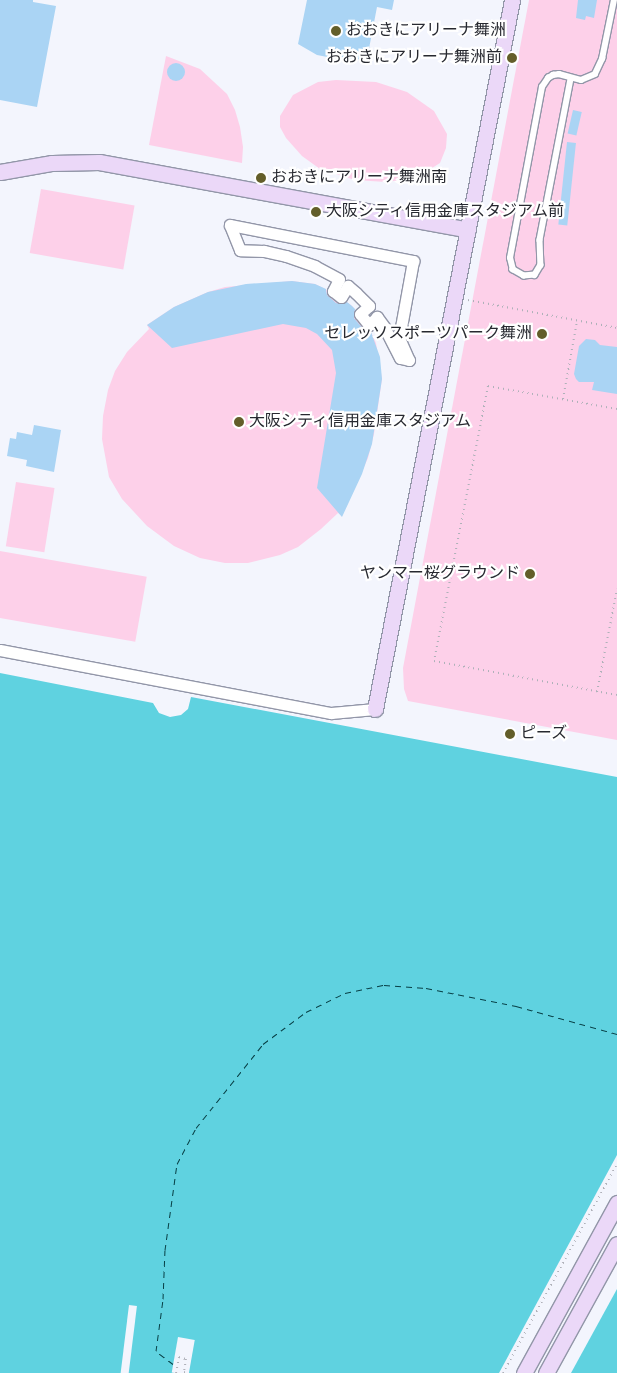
<!DOCTYPE html>
<html>
<head>
<meta charset="utf-8">
<style>
	body { margin:0 }
	#map { position:relative; width:617px; height:1373px; overflow:hidden; background:#f3f5fd; font-family:Overpass,"Noto Sans JP",sans-serif }
	div>[style] { position:absolute }
	.green>* { inset:0; background:#fdd0e9; transform-origin:0 0 }
	.water>* { inset:0; background:#5fd2e0 }
	.pier>* { inset:0; background:#f3f5fd; transform-origin:0 0 }
	.ferry>* { height:1px; margin-top:-0.5px; transform-origin:0; background:repeating-linear-gradient(90deg,#063e44 0 6px,transparent 0 11px) }
	.building>* { inset:0; background:#aad4f4; transform-origin:0 0 }
	.round { border-radius:50% }
	.path>* { height:2px; margin-top:-1px; transform-origin:0; background:repeating-linear-gradient(90deg,#afb1b9 0 1px,transparent 0 5px) }
	.roads { filter:drop-shadow(1px 0 #9296a8) drop-shadow(-1px 0 #9296a8) drop-shadow(0 1px #9296a8) drop-shadow(0 -1px #9296a8) }
	.lane>* { height:5.5px; margin:-2.75px; padding:0 2.75px; transform-origin:2.75px; border-radius:2.75px; background:#fff }
	.street>* { height:11px; margin:-5.5px; padding:0 5.5px; transform-origin:5.5px; border-radius:5.5px; background:#fff }
	.secondary>* { height:15px; margin:-7.5px; padding:0 7.5px; transform-origin:7.5px; border-radius:7.5px; background:#ebd8f8 }
	.dots>* { width:14px; height:14px; translate:-50% -50%; box-sizing:border-box; border:2px solid #fff; border-radius:50% }
	span { translate:-50% -50%; white-space:nowrap; text-align:center; line-height:1.15; -webkit-text-stroke:4.5px #fff; paint-order:stroke }
	.poi-label { font-size:16px; color:#272930 }
	.left { translate:0 -50%; text-align:left }
	.right { translate:-100% -50%; text-align:right }
</style>
</head>
<body>
<div id="map">
	<div class="green">
		<div style="clip-path:polygon(529px 0,617px 0,617px 740px,408px 701px,404px 689px,403px 668px)"></div>
		<div style="clip-path:polygon(166px 56px,200px 69px,227px 94px,235px 110px,240px 127px,243px 147px,242px 163px,149px 145px)"></div>
		<div style="clip-path:polygon(336px 80px,376px 82px,407px 92px,434px 111px,447px 134px,446px 148px,440px 163px,416px 178px,386px 182px,355px 180px,320px 169px,302px 156px,286px 138px,280px 127px,280px 116px,293px 95px,318px 82px)"></div>
		<div style="left:41px;top:189px;width:95px;height:65px;rotate:10deg"></div>
		<div style="clip-path:polygon(292px 281px,315px 284px,339px 296px,352px 306px,367px 324px,376px 343px,382px 379px,374px 434px,368px 458px,342px 516px,338px 513px,321px 529px,298px 547px,280px 555px,248px 563px,225px 563px,200px 558px,174px 546px,147px 526px,122px 499px,109px 477px,102px 439px,103px 416px,108px 390px,115px 371px,127px 352px,149px 329px,147px 325px,174px 307px,208px 292px,225px 287px)"></div>
		<div style="left:16px;top:482px;width:39px;height:65px;rotate:9deg"></div>
		<div style="left:0;top:551px;width:149px;height:66px;rotate:10deg"></div>
	</div>
	<div class="water">
		<div style="clip-path:polygon(0 673px,153px 703px,159px 713px,170px 717px,181px 715px,188px 709px,191px 697px,617px 777px,617px 1373px,0 1373px)"></div>
	</div>
	<div class="pier">
		<div style="clip-path:polygon(617px 1155px,617px 1289px,571px 1373px,499px 1373px)"></div>
		<div style="left:129px;top:1305px;width:8px;height:69px;rotate:7deg"></div>
		<div style="left:178px;top:1337px;width:17px;height:36px;rotate:10deg"></div>
	</div>
	<div class="ferry">
		<div style="left:173px;top:1364px;width:21px;rotate:-143deg"></div>
		<div style="left:156px;top:1351px;width:52px;rotate:-82.3deg"></div>
		<div style="left:163px;top:1299px;width:49px;rotate:-87.7deg"></div>
		<div style="left:165px;top:1250px;width:87px;rotate:-82.1deg"></div>
		<div style="left:177px;top:1164px;width:41px;rotate:-62.2deg"></div>
		<div style="left:196px;top:1128px;width:107px;rotate:-51.4deg"></div>
		<div style="left:263px;top:1044px;width:54px;rotate:-36.7deg"></div>
		<div style="left:306px;top:1012px;width:43px;rotate:-26deg"></div>
		<div style="left:345px;top:993px;width:40px;rotate:-12deg"></div>
		<div style="left:384px;top:985px;width:42px;rotate:4.1deg"></div>
		<div style="left:426px;top:988px;width:92px;rotate:11.3deg"></div>
		<div style="left:516px;top:1006px;width:105px;rotate:15.5deg"></div>
	</div>
	<div class="building">
		<div style="clip-path:polygon(0 0,33px 0,33px 2px,56px 6px,37px 107px,0 100px)"></div>
		<div style="clip-path:polygon(307px 0,394px 0,392px 10px,377px 7px,367px 59px,343px 60px,317px 55px,298px 44px)"></div>
		<div style="clip-path:polygon(578px 0,597px 0,594px 18px,586px 16px,585px 20px,576px 18px)"></div>
		<div class="round" style="left:167px;top:63px;width:18px;height:18px"></div>
		<div style="left:573px;top:110px;width:9px;height:24px;rotate:13deg"></div>
		<div style="left:567px;top:142px;width:9px;height:83px;rotate:6deg"></div>
		<div style="clip-path:polygon(292px 281px,315px 284px,326px 289px,327px 295px,336px 303px,341px 304px,347px 302px,352px 306px,355px 309px,354px 318px,364px 330px,371px 332px,380px 357px,382px 379px,372px 444px,362px 474px,342px 517px,317px 488px,336px 373px,332px 350px,317px 334px,306px 328px,283px 324px,172px 348px,147px 325px,174px 307px,208px 292px,246px 284px)"></div>
		<div style="clip-path:polygon(586px 339px,595px 340px,600px 345px,617px 347px,617px 394px,592px 390px,594px 382px,579px 382px,576px 379px,574px 374px,579px 346px)"></div>
		<div style="clip-path:polygon(34px 425px,61px 430px,54px 472px,26px 466px,27px 460px,7px 456px,10px 438px,16px 439px,17px 432px,32px 435px)"></div>
	</div>
	<div class="path">
		<div style="left:468px;top:300px;width:152px;rotate:10.6deg"></div>
		<div style="left:563px;top:399px;width:79px;rotate:-79.8deg"></div>
		<div style="left:617px;top:409px;width:131px;rotate:-169.9deg"></div>
		<div style="left:488px;top:386px;width:280px;rotate:101.1deg"></div>
		<div style="left:434px;top:661px;width:186px;rotate:10.5deg"></div>
		<div style="left:597px;top:692px;width:105px;rotate:-79deg"></div>
		<div style="left:176px;top:1373px;width:16px;rotate:-79deg"></div>
		<div style="left:179px;top:1357px;width:7px;rotate:16deg"></div>
		<div style="left:186px;top:1359px;width:13px;rotate:99deg"></div>
		<div style="left:184px;top:1372px;width:4px;rotate:14deg"></div>
		<div style="left:503px;top:1373px;width:238px;rotate:-61.4deg"></div>
	</div>
	<div class="roads">
		<div class="lane">
			<div style="left:571px;top:79px;width:164px;rotate:100.9deg"></div>
			<div style="left:540px;top:240px;width:25px;rotate:88deg"></div>
			<div style="left:541px;top:265px;width:12px;rotate:121deg"></div>
			<div style="left:535px;top:275px;width:11px;rotate:175deg"></div>
			<div style="left:524px;top:276px;width:13px;rotate:-151deg"></div>
			<div style="left:513px;top:270px;width:12px;rotate:-104deg"></div>
			<div style="left:510px;top:258px;width:174px;rotate:-79.4deg"></div>
			<div style="left:542px;top:87px;width:11px;rotate:-56deg"></div>
			<div style="left:548px;top:78px;width:6px;rotate:-31deg"></div>
			<div style="left:553px;top:75px;width:6px;rotate:-9deg"></div>
			<div style="left:559px;top:74px;width:23px;rotate:15deg"></div>
			<div style="left:581px;top:80px;width:15px;rotate:-23deg"></div>
			<div style="left:595px;top:74px;width:17px;rotate:-65deg"></div>
			<div style="left:602px;top:59px;width:60px;rotate:-78.5deg"></div>
		</div>
		<div class="street">
			<div style="left:230px;top:225px;width:187px;rotate:11.1deg"></div>
			<div style="left:413px;top:261px;width:78px;rotate:100.3deg"></div>
			<div style="left:399px;top:338px;width:24px;rotate:66deg"></div>
			<div style="left:409px;top:360px;width:9px;rotate:-167deg"></div>
			<div style="left:400px;top:358px;width:34px;rotate:-117deg"></div>
			<div style="left:385px;top:328px;width:14px;rotate:-126deg"></div>
			<div style="left:377px;top:317px;width:11px;rotate:135deg"></div>
			<div style="left:369px;top:325px;width:14px;rotate:-129deg"></div>
			<div style="left:360px;top:314px;width:12px;rotate:-42deg"></div>
			<div style="left:369px;top:306px;width:18px;rotate:-135deg"></div>
			<div style="left:356px;top:293px;width:11px;rotate:-139deg"></div>
			<div style="left:348px;top:286px;width:13px;rotate:122deg"></div>
			<div style="left:341px;top:297px;width:10px;rotate:-143deg"></div>
			<div style="left:333px;top:291px;width:13px;rotate:-63deg"></div>
			<div style="left:339px;top:279px;width:27px;rotate:-152deg"></div>
			<div style="left:315px;top:266px;width:31px;rotate:-161deg"></div>
			<div style="left:286px;top:256px;width:23px;rotate:-167deg"></div>
			<div style="left:264px;top:251px;width:24px;rotate:-178deg"></div>
			<div style="left:240px;top:250px;width:27px;rotate:-112deg"></div>
			<div style="left:0;top:650px;width:337px;rotate:10.8deg"></div>
			<div style="left:331px;top:713px;width:44px;rotate:-5.2deg"></div>
		</div>
		<div class="secondary">
			<div style="left:0;top:172px;width:53px;rotate:-9.8deg"></div>
			<div style="left:52px;top:163px;width:47px;rotate:-1.2deg"></div>
			<div style="left:99px;top:162px;width:375px;rotate:10.4deg"></div>
			<div style="left:375px;top:709px;width:722px;rotate:-79.06deg"></div>
			<div style="left:524px;top:1373px;width:194px;rotate:-61.3deg"></div>
			<div style="left:546px;top:1373px;width:147px;rotate:-61.2deg"></div>
		</div>
	</div>
	<div class="dots">
		<div style="left:336px;top:31px;background:#635e2a"></div>
		<div style="left:512px;top:58px;background:#635e2a"></div>
		<div style="left:261px;top:178px;background:#635e2a"></div>
		<div style="left:316px;top:212px;background:#635e2a"></div>
		<div style="left:542px;top:334px;background:#635e2a"></div>
		<div style="left:239px;top:422px;background:#635e2a"></div>
		<div style="left:530px;top:574px;background:#635e2a"></div>
		<div style="left:510px;top:734px;background:#635e2a"></div>
	</div>
	<div class="poi-label">
		<span class="left" style="left:346px;top:31px">おおきにアリーナ舞洲</span>
		<span class="right" style="left:502px;top:58px">おおきにアリーナ舞洲前</span>
		<span class="left" style="left:271px;top:178px">おおきにアリーナ舞洲南</span>
		<span class="left" style="left:326px;top:212px">大阪シティ信用金庫スタジアム前</span>
		<span class="right" style="left:532px;top:334px">セレッソスポーツパーク舞洲</span>
		<span class="left" style="left:249px;top:422px">大阪シティ信用金庫スタジアム</span>
		<span class="right" style="left:520px;top:574px">ヤンマー桜グラウンド</span>
		<span class="left" style="left:520px;top:734px">ピーズ</span>
	</div>
</div>
</body>
</html>
